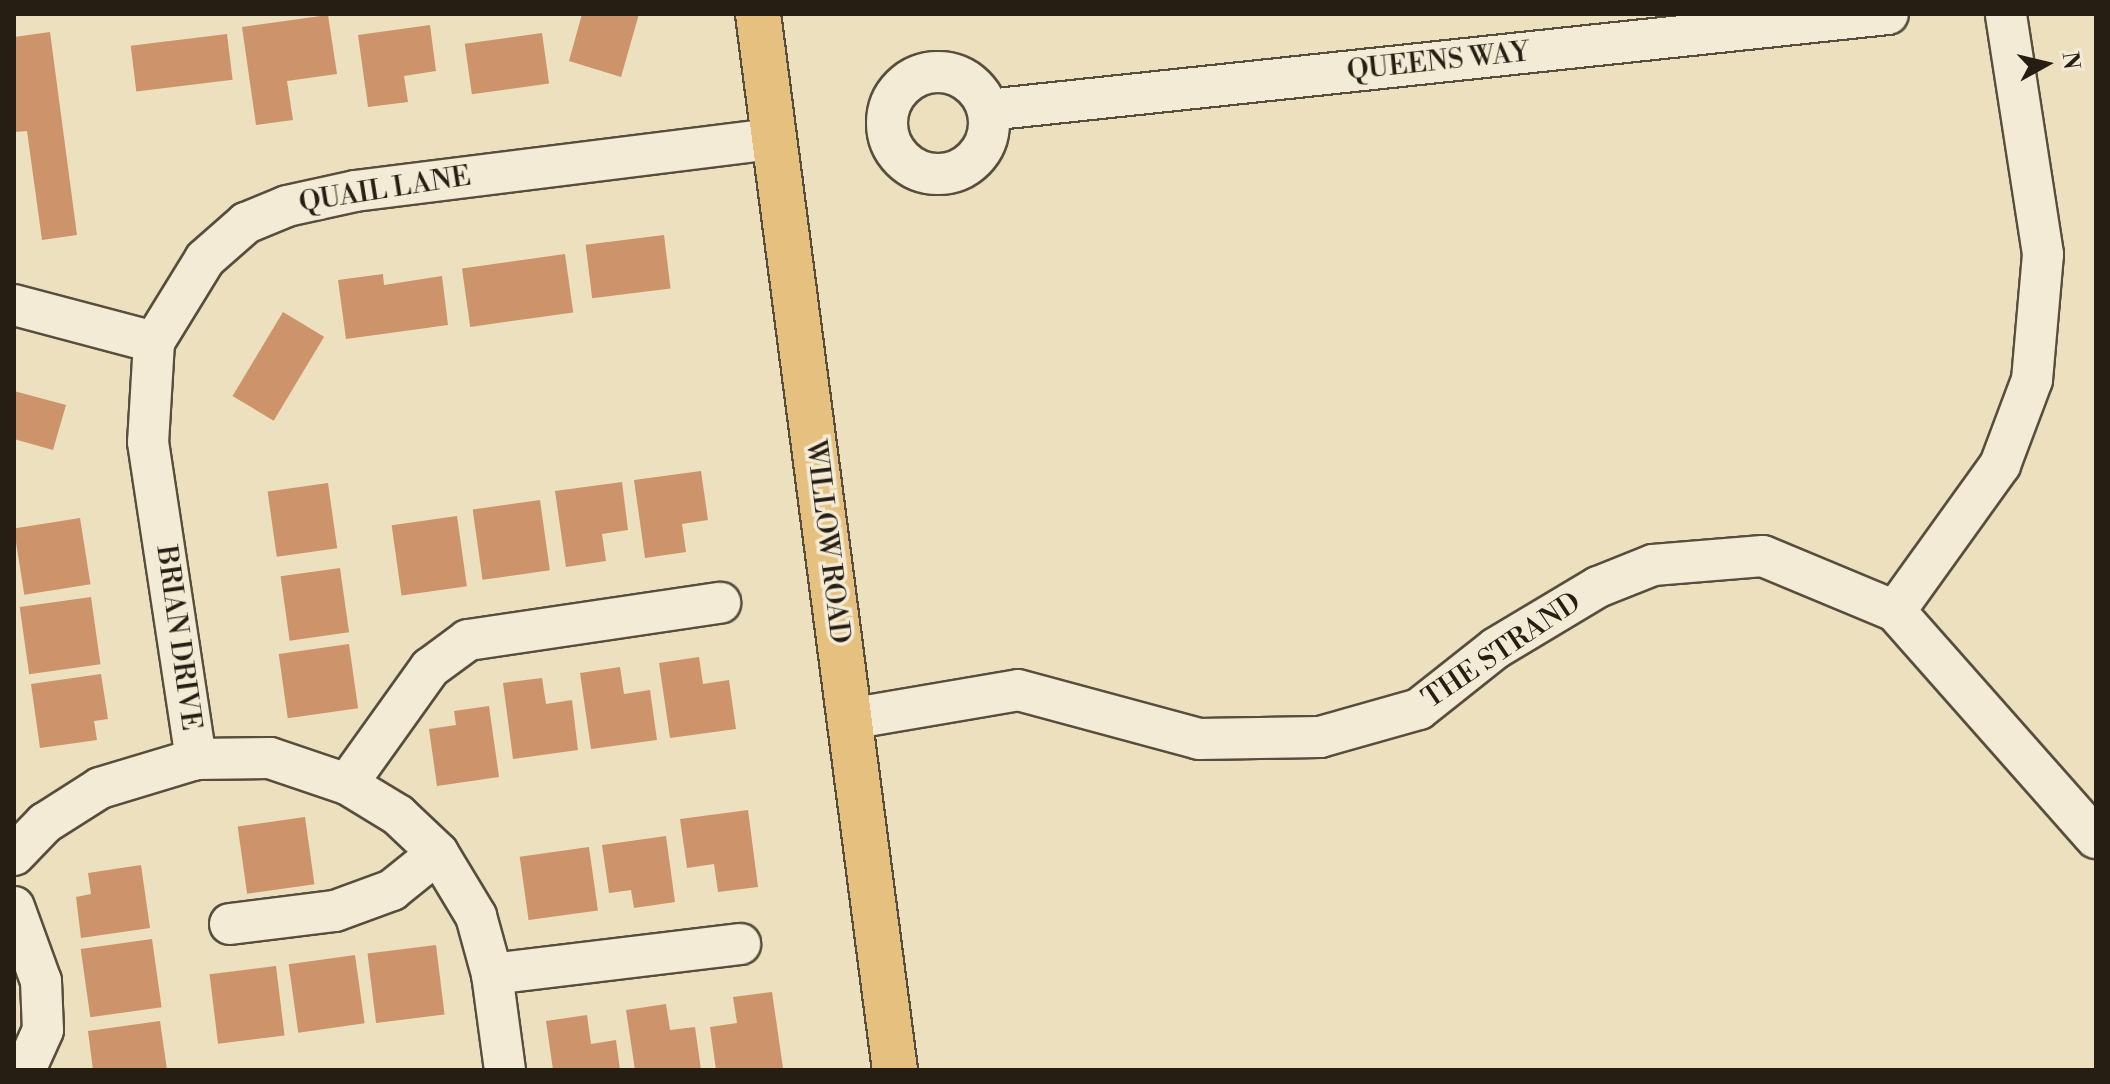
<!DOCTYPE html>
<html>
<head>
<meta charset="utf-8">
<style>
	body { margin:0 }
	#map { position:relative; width:2110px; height:1084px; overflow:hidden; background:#ede0be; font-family:"Libre Bodoni",serif }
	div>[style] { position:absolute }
	.building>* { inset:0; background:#cd936a; transform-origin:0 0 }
	.roads { filter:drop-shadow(2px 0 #584e3e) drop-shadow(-2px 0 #584e3e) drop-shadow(0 2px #584e3e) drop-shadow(0 -2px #584e3e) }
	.minor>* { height:40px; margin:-20px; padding:0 20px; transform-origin:20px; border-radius:20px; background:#f3ebd5 }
	.minor>.ring { margin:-20px; padding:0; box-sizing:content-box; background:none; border:40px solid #f3ebd5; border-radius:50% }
	.major>* { height:44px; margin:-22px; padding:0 22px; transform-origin:22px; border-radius:22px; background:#e6c07f }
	span { translate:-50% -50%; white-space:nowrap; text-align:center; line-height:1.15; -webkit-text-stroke:7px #f3ebd5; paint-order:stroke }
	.street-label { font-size:28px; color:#261d13 }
	.frame { position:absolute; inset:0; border:16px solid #261d13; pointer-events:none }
	.north { position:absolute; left:2006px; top:24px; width:80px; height:80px; -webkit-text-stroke:6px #f3ebd5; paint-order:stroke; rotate:82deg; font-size:22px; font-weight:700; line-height:32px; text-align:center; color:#261d13 }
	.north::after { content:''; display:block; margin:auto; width:28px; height:36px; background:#261d13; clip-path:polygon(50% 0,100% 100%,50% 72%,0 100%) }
</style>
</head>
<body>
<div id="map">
	<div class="building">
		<div style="clip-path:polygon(582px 14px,639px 14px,621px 77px,569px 61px)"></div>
		<div style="clip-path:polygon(328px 15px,337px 74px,287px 81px,293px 120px,256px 125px,242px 27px)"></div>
		<div style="clip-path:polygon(430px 25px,436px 71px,404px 76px,408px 102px,368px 107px,358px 35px)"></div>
		<div style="clip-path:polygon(50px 32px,77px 235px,42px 240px,27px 131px,14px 132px,14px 37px)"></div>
		<div style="left:542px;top:33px;width:51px;height:78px;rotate:82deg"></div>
		<div style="left:227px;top:34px;width:46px;height:97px;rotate:83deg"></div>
		<div style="left:664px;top:235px;width:54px;height:79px;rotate:83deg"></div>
		<div style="left:565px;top:254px;width:59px;height:104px;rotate:82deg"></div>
		<div style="clip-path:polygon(383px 274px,384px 285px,442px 276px,448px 325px,346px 339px,338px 280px)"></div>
		<div style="left:283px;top:312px;width:48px;height:98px;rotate:31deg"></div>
		<div style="clip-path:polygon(14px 391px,66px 405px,53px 450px,14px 439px)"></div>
		<div style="clip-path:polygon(701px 471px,708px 520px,682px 524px,686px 552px,645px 558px,634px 480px)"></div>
		<div style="clip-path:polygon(622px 482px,628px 530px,602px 534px,606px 561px,566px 567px,555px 491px)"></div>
		<div style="left:328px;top:483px;width:66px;height:61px;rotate:82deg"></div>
		<div style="left:540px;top:500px;width:71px;height:68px;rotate:82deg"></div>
		<div style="left:457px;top:516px;width:71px;height:66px;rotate:82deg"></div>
		<div style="left:80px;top:518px;width:67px;height:67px;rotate:81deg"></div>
		<div style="left:340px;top:568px;width:65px;height:60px;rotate:82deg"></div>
		<div style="left:91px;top:597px;width:68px;height:72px;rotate:82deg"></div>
		<div style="left:349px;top:644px;width:65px;height:71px;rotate:82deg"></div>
		<div style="clip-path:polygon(699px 657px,703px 684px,729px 680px,736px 729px,670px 738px,659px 663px)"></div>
		<div style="clip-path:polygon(620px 667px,624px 694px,650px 690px,657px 740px,591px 749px,580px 673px)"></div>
		<div style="clip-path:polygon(101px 674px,108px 719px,94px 721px,97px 740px,40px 748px,31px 684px)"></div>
		<div style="clip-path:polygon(542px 678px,546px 704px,572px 700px,578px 750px,513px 759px,503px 683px)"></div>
		<div style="clip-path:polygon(489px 706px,499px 777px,437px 786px,429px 729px,456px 725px,454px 711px)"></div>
		<div style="clip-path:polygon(748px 810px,758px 887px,718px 892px,714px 864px,687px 868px,680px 819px)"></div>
		<div style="left:305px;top:817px;width:68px;height:68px;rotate:82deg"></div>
		<div style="clip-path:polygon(666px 836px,675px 902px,634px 908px,631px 890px,609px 893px,602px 845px)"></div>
		<div style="left:589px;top:847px;width:64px;height:70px;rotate:82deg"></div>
		<div style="clip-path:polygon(141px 865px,150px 928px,81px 938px,76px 897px,91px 894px,88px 873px)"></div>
		<div style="left:152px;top:939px;width:69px;height:72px;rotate:82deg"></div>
		<div style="left:436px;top:945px;width:70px;height:69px;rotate:83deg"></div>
		<div style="left:355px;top:955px;width:69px;height:67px;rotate:82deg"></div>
		<div style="left:276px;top:966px;width:70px;height:67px;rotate:83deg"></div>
		<div style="clip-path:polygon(772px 992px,783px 1068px,716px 1070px,710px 1027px,737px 1023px,733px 997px)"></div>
		<div style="clip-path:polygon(666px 1004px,670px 1030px,695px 1027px,701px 1070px,635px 1070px,626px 1010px)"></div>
		<div style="clip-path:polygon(587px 1015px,591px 1044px,616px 1040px,620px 1070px,553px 1070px,546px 1021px)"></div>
		<div style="clip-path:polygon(160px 1021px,167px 1070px,93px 1070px,88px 1031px)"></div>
	</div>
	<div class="roads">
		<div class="minor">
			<div class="ring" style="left:887px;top:72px;width:62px;height:62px"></div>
			<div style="left:988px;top:110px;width:905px;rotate:-6.09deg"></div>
			<div style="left:14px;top:305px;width:145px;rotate:14.8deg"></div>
			<div style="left:154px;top:342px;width:97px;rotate:-58.4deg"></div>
			<div style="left:205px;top:259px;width:55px;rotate:-41.3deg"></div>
			<div style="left:246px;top:223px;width:44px;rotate:-22.5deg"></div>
			<div style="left:287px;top:206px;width:70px;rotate:-12.4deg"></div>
			<div style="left:355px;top:191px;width:423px;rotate:-7.1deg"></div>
			<div style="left:154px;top:342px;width:100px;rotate:93.4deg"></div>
			<div style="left:148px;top:442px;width:321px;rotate:81.4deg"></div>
			<div style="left:196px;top:759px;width:74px;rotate:-0.8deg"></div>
			<div style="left:270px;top:758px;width:81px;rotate:18.7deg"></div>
			<div style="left:347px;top:784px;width:60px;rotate:31.3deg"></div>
			<div style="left:398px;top:815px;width:55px;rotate:43.5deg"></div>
			<div style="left:438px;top:853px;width:74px;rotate:58.9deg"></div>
			<div style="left:476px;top:916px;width:60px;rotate:74.6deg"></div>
			<div style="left:492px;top:974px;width:97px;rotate:82.3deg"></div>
			<div style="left:1895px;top:611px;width:180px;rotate:-54.3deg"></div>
			<div style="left:2000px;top:465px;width:91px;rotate:-69.4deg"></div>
			<div style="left:2032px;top:380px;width:126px;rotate:-85deg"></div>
			<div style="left:2043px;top:254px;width:243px;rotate:-98.8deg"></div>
			<div style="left:849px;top:719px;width:171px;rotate:-9.7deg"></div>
			<div style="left:1018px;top:690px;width:188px;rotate:15.1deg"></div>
			<div style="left:1199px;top:739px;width:121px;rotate:-0.9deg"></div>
			<div style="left:1320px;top:737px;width:103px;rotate:-15.8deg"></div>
			<div style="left:1419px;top:709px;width:98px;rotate:-38.4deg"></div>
			<div style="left:1496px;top:648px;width:119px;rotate:-30.9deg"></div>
			<div style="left:1598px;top:587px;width:59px;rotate:-21.8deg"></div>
			<div style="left:1653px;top:565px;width:110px;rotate:-4.7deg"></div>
			<div style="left:1763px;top:556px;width:143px;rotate:22.6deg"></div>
			<div style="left:1895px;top:611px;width:303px;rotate:48.5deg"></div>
			<div style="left:347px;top:784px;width:143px;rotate:-54.4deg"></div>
			<div style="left:430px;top:668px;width:47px;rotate:-36.4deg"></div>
			<div style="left:468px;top:640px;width:255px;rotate:-8.4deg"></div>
			<div style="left:14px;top:855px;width:45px;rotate:-45.9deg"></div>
			<div style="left:45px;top:823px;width:65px;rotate:-32.5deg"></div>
			<div style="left:100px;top:788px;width:100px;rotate:-16.8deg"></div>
			<div style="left:14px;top:907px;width:79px;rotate:70deg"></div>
			<div style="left:41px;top:981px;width:49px;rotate:87.7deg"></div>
			<div style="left:43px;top:1030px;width:44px;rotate:114.2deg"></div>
			<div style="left:230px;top:924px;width:106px;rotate:-7.1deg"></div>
			<div style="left:335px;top:911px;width:61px;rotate:-20.2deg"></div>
			<div style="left:392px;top:890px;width:59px;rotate:-38.8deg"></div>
			<div style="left:492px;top:974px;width:250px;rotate:-6.9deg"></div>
		</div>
		<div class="major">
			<div style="left:758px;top:14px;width:1065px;rotate:82.61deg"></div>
		</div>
	</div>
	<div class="street-label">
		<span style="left:1438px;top:62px;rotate:-6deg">QUEENS WAY</span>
		<span style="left:385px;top:190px;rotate:-9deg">QUAIL LANE</span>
		<span style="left:827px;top:542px;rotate:83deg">WILLOW ROAD</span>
		<span style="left:178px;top:638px;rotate:82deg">BRIAN DRIVE</span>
		<span style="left:1502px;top:651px;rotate:-34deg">THE STRAND</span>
	</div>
	<div class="frame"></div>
	<div class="north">N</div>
</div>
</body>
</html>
